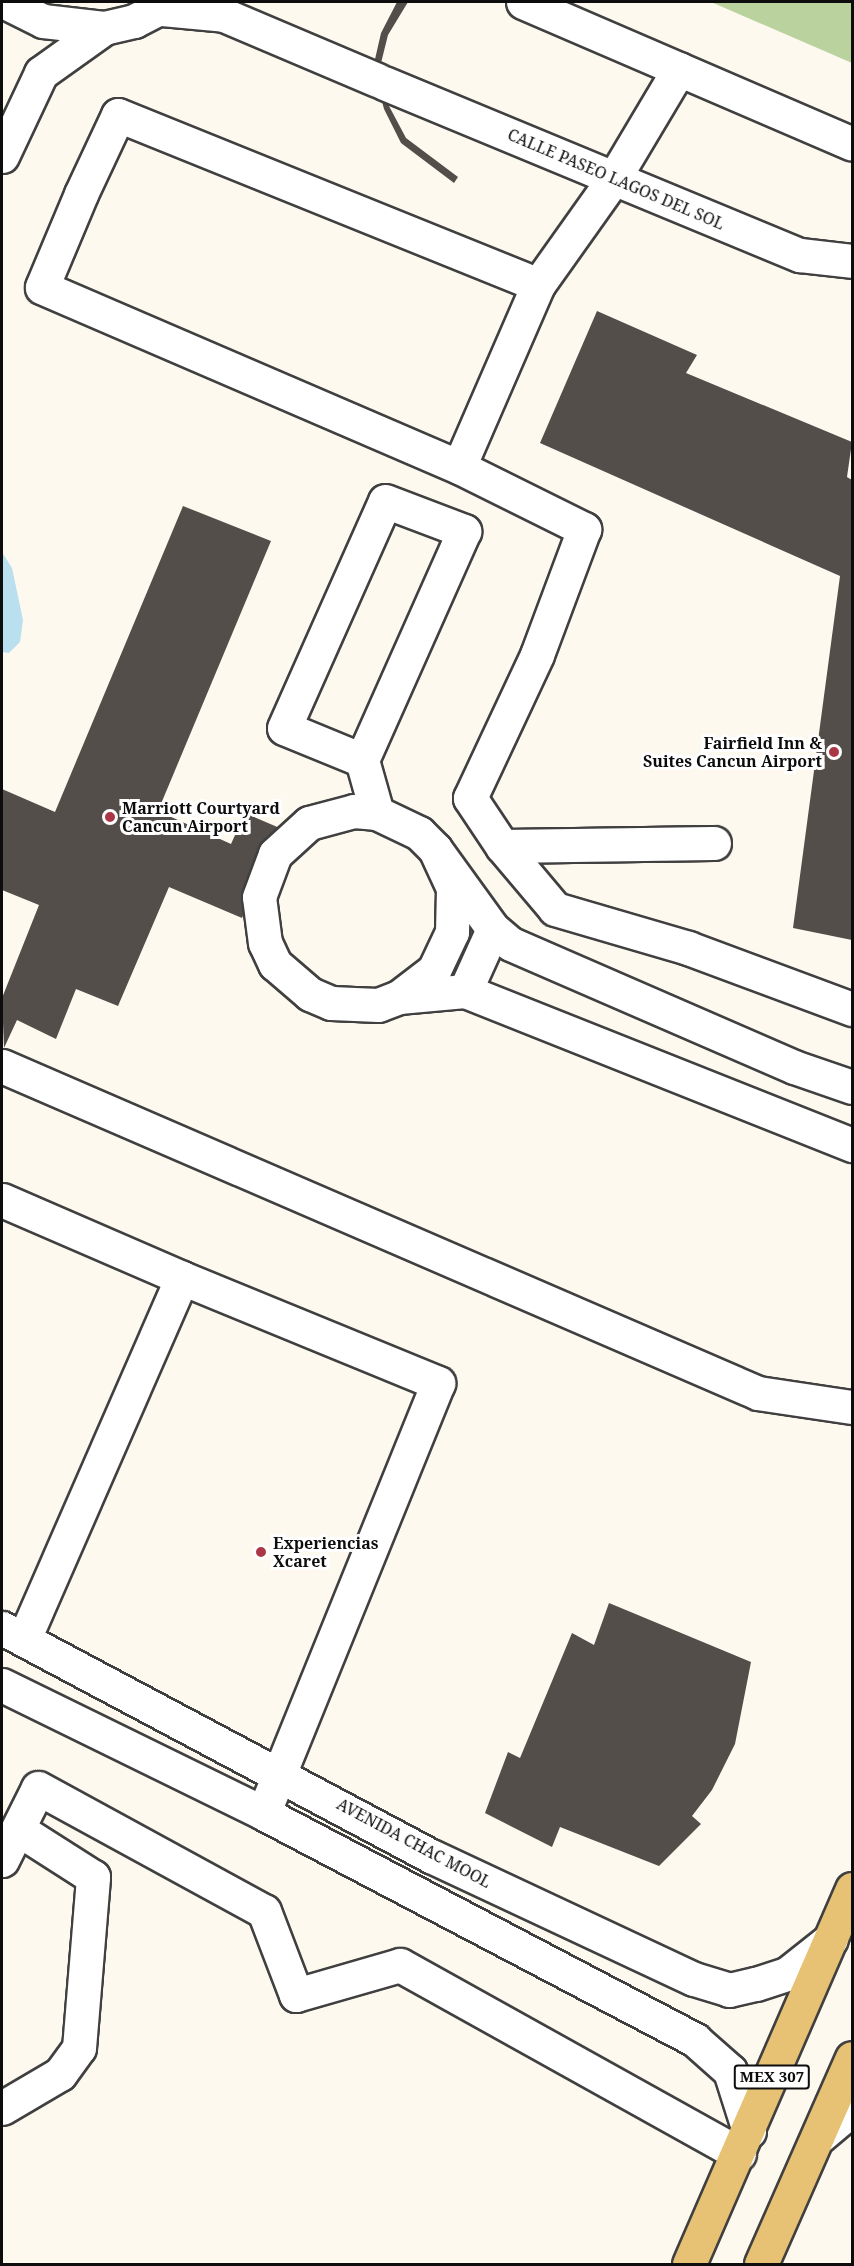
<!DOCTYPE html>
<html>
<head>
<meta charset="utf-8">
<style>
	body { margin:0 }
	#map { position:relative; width:854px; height:2266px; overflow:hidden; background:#fdf9ef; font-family:"Noto Serif",serif }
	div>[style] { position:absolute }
	.forest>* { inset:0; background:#bad29e }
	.water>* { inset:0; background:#badfee }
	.building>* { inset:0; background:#544e4b }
	.roads { filter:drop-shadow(2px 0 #404040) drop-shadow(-2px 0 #404040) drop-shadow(0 2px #404040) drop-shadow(0 -2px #404040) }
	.minor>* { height:33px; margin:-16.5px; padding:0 16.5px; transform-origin:16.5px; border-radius:16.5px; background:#fff }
	.major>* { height:33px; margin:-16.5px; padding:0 16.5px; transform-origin:16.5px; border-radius:16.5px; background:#e7c275 }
	.dots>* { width:16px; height:16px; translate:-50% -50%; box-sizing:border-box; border:3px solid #fff; border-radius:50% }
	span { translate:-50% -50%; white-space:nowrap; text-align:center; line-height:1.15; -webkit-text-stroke:6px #fff; paint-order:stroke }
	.shield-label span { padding:2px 4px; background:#fff; border:2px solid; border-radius:4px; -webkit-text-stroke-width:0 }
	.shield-label { font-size:15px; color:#0d0d0d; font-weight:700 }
	.street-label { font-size:16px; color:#0d0d0d }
	.poi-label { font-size:16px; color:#0d0d0d; font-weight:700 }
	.right { translate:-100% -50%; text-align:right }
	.left { translate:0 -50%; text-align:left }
	.frame { position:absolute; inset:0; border:3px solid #0d0d0d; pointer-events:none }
</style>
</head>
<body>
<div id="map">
	<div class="forest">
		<div style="clip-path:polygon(711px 2px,852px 2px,852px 63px)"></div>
	</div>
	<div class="water">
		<div style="clip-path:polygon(2px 552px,12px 568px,23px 620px,20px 642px,9px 653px,2px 652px)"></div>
	</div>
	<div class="building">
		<div style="clip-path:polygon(397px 2px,408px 2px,388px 35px,380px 67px,389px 106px,406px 138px,458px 177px,454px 183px,401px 143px,384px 109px,373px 68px,381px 33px)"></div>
		<div style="clip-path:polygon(597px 311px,697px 355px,686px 373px,852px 442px,847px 477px,852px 480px,852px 940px,793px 928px,840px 576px,540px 443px)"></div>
		<div style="clip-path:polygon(183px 506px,271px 541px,158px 811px,231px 844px,245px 813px,289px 832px,266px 860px,242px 918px,169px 887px,118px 1006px,76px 989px,56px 1039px,17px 1020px,4px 1048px,2px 998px,39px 905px,2px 890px,2px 789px,55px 812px)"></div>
		<div style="clip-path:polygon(609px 1603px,751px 1662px,735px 1744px,712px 1790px,692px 1816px,701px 1824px,659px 1866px,560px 1827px,552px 1847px,485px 1813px,508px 1752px,520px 1758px,572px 1633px,594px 1645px)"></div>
	</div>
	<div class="roads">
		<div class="minor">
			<div style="left:5px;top:2px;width:42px;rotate:26.6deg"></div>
			<div style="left:43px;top:21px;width:61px;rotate:6.5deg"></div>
			<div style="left:104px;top:28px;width:31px;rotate:-13deg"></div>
			<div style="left:134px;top:21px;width:42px;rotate:-27.2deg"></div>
			<div style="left:523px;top:2px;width:358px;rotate:23.3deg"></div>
			<div style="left:162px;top:9px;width:62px;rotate:5.5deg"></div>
			<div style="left:224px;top:15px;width:166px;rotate:23deg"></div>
			<div style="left:679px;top:69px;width:127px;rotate:120.8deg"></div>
			<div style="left:614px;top:178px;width:131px;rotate:125.4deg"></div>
			<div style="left:538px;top:285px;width:198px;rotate:113.5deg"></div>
			<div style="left:459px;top:467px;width:140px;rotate:26.4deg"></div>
			<div style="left:584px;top:529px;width:134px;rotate:110.5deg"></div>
			<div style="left:537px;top:655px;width:158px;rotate:115.1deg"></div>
			<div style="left:470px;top:798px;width:58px;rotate:56.3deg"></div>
			<div style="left:502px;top:846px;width:82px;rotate:49.9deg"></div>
			<div style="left:555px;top:909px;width:139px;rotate:16.3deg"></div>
			<div style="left:688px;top:948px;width:175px;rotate:20.4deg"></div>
			<div style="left:384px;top:83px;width:450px;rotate:22.5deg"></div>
			<div style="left:800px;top:255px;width:52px;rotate:6.6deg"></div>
			<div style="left:2px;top:156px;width:92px;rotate:-64.8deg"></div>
			<div style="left:41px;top:73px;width:77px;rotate:-35.5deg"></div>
			<div style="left:459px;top:467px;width:454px;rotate:-156.7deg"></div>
			<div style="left:42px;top:287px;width:101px;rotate:-67.2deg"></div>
			<div style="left:81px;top:194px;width:87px;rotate:-64.9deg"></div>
			<div style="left:118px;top:115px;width:453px;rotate:22deg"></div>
			<div style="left:362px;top:760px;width:84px;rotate:-157.7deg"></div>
			<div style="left:284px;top:728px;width:248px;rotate:-66deg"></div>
			<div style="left:385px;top:501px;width:85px;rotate:20.8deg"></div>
			<div style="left:464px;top:531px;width:251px;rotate:114deg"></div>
			<div style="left:362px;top:760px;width:55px;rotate:74.2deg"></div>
			<div style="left:502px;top:846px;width:212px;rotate:-0.8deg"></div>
			<div style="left:435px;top:849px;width:43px;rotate:65.2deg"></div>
			<div style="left:453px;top:888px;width:44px;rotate:91.3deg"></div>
			<div style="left:452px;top:932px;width:42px;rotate:115.3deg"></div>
			<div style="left:434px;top:970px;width:44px;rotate:142.4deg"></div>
			<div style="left:399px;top:997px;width:22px;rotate:159deg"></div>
			<div style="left:378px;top:1005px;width:47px;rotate:-177.6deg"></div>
			<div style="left:331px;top:1003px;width:23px;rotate:-157deg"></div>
			<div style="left:310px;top:994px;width:46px;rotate:-139.4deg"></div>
			<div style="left:275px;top:964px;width:23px;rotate:-115deg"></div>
			<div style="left:265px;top:943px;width:46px;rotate:-97.4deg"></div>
			<div style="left:259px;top:897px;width:46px;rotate:-69.6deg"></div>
			<div style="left:275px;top:854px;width:46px;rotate:-42.4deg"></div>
			<div style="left:309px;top:823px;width:47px;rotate:-14.9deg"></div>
			<div style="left:354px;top:811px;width:23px;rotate:5deg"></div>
			<div style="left:377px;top:813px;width:47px;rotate:25.5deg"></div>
			<div style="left:419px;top:833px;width:23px;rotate:45deg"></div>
			<div style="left:435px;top:849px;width:99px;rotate:54.1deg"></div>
			<div style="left:493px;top:929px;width:23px;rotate:40deg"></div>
			<div style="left:511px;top:944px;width:309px;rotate:23.5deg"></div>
			<div style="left:794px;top:1067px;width:61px;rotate:19deg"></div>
			<div style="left:465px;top:991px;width:68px;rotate:-65.7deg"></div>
			<div style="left:399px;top:997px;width:66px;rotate:-5.2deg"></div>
			<div style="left:465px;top:991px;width:417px;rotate:21.7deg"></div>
			<div style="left:2px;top:1066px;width:824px;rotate:23.39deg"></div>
			<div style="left:758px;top:1393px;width:95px;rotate:8.5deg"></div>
			<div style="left:2px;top:1200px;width:196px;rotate:23.4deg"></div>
			<div style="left:2px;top:1628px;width:486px;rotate:28deg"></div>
			<div style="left:431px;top:1856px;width:290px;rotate:25.1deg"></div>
			<div style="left:694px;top:1979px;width:37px;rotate:17deg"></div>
			<div style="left:729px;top:1990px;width:28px;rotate:-13deg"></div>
			<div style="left:756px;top:1984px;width:33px;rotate:-18deg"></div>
			<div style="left:787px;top:1974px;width:56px;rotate:-38.5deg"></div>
			<div style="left:24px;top:1639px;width:394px;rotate:-66.4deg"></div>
			<div style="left:182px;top:1278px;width:277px;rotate:22.3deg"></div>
			<div style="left:438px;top:1383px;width:464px;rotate:112.1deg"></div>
			<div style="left:2px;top:1685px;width:291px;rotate:26.1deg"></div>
			<div style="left:263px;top:1813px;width:488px;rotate:27.7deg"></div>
			<div style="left:695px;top:2040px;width:47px;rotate:41.5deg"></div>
			<div style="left:730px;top:2071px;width:63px;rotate:72.4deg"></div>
			<div style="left:2px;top:1860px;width:80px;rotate:-63.4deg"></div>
			<div style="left:38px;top:1788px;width:257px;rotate:28.6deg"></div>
			<div style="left:264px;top:1911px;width:90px;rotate:69.1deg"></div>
			<div style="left:296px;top:1995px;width:108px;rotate:-16.1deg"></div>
			<div style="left:400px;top:1965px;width:388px;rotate:29.1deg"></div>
			<div style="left:2px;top:2108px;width:67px;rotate:-30.4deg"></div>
			<div style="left:60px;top:2074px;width:32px;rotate:-54deg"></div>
			<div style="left:79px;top:2048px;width:172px;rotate:-85.3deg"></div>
			<div style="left:93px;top:1877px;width:89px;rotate:-147.4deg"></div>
			<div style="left:820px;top:2136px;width:42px;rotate:-40.2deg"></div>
		</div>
		<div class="major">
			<div style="left:689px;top:2264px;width:409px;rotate:-66.5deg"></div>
			<div style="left:761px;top:2264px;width:225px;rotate:-66.2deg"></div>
		</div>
	</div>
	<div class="dots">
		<div style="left:834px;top:752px;background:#ab3746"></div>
		<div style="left:110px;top:817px;background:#ab3746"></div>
		<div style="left:261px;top:1552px;background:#ab3746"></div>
	</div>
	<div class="shield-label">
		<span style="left:772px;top:2077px">MEX 307</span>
	</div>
	<div class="street-label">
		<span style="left:616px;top:179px;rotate:23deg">CALLE PASEO LAGOS DEL SOL</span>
		<span style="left:414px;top:1843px;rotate:28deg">AVENIDA CHAC MOOL</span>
	</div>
	<div class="poi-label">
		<span class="right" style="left:822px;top:752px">Fairfield Inn &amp;<br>Suites Cancun Airport</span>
		<span class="left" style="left:122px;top:817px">Marriott Courtyard<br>Cancun Airport</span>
		<span class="left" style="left:273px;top:1552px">Experiencias<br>Xcaret</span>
	</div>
	<div class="frame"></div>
</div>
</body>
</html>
